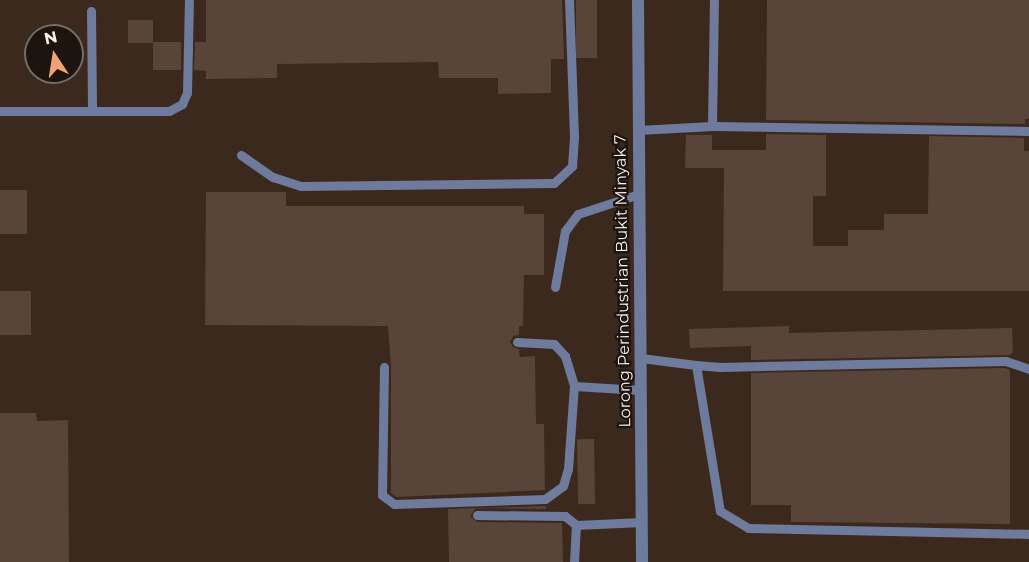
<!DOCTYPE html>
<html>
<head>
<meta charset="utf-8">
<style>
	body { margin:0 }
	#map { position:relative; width:1029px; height:562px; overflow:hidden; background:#3b291e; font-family:Montserrat,sans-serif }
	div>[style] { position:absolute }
	.building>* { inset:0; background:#584439; transform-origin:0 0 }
	.service>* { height:9px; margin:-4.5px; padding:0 4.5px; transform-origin:4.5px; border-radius:4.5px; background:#6f7b9d }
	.minor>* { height:12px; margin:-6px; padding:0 6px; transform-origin:6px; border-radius:6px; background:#6f7b9d }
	span { translate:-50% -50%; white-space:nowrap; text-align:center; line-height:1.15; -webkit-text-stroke:4.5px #1c140f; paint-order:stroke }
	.street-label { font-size:16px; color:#fcf0e9 }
	.north { position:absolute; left:24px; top:24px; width:60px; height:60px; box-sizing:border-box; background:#1c140f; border:2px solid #766c66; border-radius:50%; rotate:348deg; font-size:16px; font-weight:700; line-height:24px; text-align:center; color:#fcf0e9 }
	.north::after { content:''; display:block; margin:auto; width:21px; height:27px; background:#efa376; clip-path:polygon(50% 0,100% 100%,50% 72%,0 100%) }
</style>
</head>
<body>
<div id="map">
	<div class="building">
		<div style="clip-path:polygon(206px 0,562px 0,564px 59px,551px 59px,551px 93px,498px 94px,498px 78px,439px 78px,438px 62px,277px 64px,277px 78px,206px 79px,206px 71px,194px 70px,195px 42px,206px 42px)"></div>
		<div style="left:576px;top:0;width:21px;height:58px"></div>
		<div style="clip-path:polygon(767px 0,1029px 0,1029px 119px,1025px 119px,1025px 124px,766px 120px)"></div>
		<div style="left:128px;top:20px;width:25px;height:23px"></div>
		<div style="left:181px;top:42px;width:28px;height:28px;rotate:90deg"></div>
		<div style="clip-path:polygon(766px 134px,826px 135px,826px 196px,813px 196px,813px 246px,848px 246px,848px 230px,884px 230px,884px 214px,928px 214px,929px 136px,1024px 138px,1024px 151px,1029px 151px,1029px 291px,723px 291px,724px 168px,685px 168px,686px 135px,712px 135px,712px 150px,766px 150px)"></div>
		<div style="left:0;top:190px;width:27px;height:44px"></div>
		<div style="clip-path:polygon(206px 192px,286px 192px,286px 206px,524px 206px,524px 214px,544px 214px,544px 275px,524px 275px,523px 326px,519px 326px,519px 335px,513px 336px,510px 342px,513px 347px,519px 349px,520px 357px,535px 356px,536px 424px,544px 424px,545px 490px,396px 497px,391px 493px,391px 367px,388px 326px,205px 325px)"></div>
		<div style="left:0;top:291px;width:31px;height:44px"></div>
		<div style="clip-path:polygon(789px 326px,789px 333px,1012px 328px,1013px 352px,1010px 355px,751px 360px,751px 346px,690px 348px,689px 329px)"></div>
		<div style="clip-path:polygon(1005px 368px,1010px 370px,1010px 524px,791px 522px,791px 505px,751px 505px,751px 373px)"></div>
		<div style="clip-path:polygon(0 413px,36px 413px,37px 421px,68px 420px,69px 562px,0 562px)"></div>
		<div style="left:594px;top:439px;width:65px;height:17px;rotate:89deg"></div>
		<div style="clip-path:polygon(546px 506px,546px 509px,476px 508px,470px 516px,477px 522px,562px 523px,563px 562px,449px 562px,448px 509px)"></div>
	</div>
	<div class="service">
		<div style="left:91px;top:11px;width:99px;rotate:89.4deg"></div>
		<div style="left:0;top:111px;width:169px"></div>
		<div style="left:169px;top:111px;width:15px;rotate:-28deg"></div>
		<div style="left:182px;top:104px;width:12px;rotate:-66deg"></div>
		<div style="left:187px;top:93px;width:93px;rotate:-88.8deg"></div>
		<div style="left:712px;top:126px;width:126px;rotate:-89.1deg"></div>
		<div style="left:638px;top:130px;width:74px;rotate:-3.1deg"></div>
		<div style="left:712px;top:126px;width:317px;rotate:0.9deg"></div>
		<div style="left:241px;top:155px;width:39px;rotate:35deg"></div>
		<div style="left:273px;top:177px;width:29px;rotate:18deg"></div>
		<div style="left:301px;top:186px;width:253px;rotate:-0.7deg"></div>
		<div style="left:554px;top:183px;width:25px;rotate:-43deg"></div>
		<div style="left:572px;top:166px;width:30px;rotate:-86deg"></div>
		<div style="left:574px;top:136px;width:136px;rotate:-92.1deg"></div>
		<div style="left:555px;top:287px;width:57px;rotate:-79.9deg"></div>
		<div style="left:565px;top:231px;width:21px;rotate:-53deg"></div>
		<div style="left:578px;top:214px;width:64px;rotate:-18.2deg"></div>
		<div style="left:517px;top:342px;width:37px;rotate:3deg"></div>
		<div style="left:554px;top:344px;width:16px;rotate:47deg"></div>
		<div style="left:565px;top:356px;width:31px;rotate:73deg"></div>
		<div style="left:574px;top:386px;width:67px;rotate:3.4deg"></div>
		<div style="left:641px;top:358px;width:55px;rotate:7.3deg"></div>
		<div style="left:384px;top:367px;width:128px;rotate:90.9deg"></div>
		<div style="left:382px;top:495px;width:15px;rotate:37deg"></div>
		<div style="left:394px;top:504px;width:151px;rotate:-1.9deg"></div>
		<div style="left:545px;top:499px;width:22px;rotate:-36deg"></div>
		<div style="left:563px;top:486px;width:18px;rotate:-74deg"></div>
		<div style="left:568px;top:469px;width:83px;rotate:-85.9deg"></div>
		<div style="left:1029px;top:369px;width:24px;rotate:-161deg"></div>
		<div style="left:1006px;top:361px;width:286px;rotate:178.8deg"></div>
		<div style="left:720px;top:367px;width:24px;rotate:-175deg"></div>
		<div style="left:696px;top:365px;width:148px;rotate:80.7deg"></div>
		<div style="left:720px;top:511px;width:33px;rotate:31deg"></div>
		<div style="left:748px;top:528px;width:281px;rotate:1.2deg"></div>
		<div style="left:477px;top:515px;width:88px;rotate:0.7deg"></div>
		<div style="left:565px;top:516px;width:14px;rotate:39deg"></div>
		<div style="left:574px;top:562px;width:37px;rotate:-87deg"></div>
		<div style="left:576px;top:525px;width:66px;rotate:-2.6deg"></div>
	</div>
	<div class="minor">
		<div style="left:638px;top:0;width:562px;rotate:89.59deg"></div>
	</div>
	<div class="street-label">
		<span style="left:623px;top:281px;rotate:-91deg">Lorong Perindustrian Bukit Minyak 7</span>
	</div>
	<div class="north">N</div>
</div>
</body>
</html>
